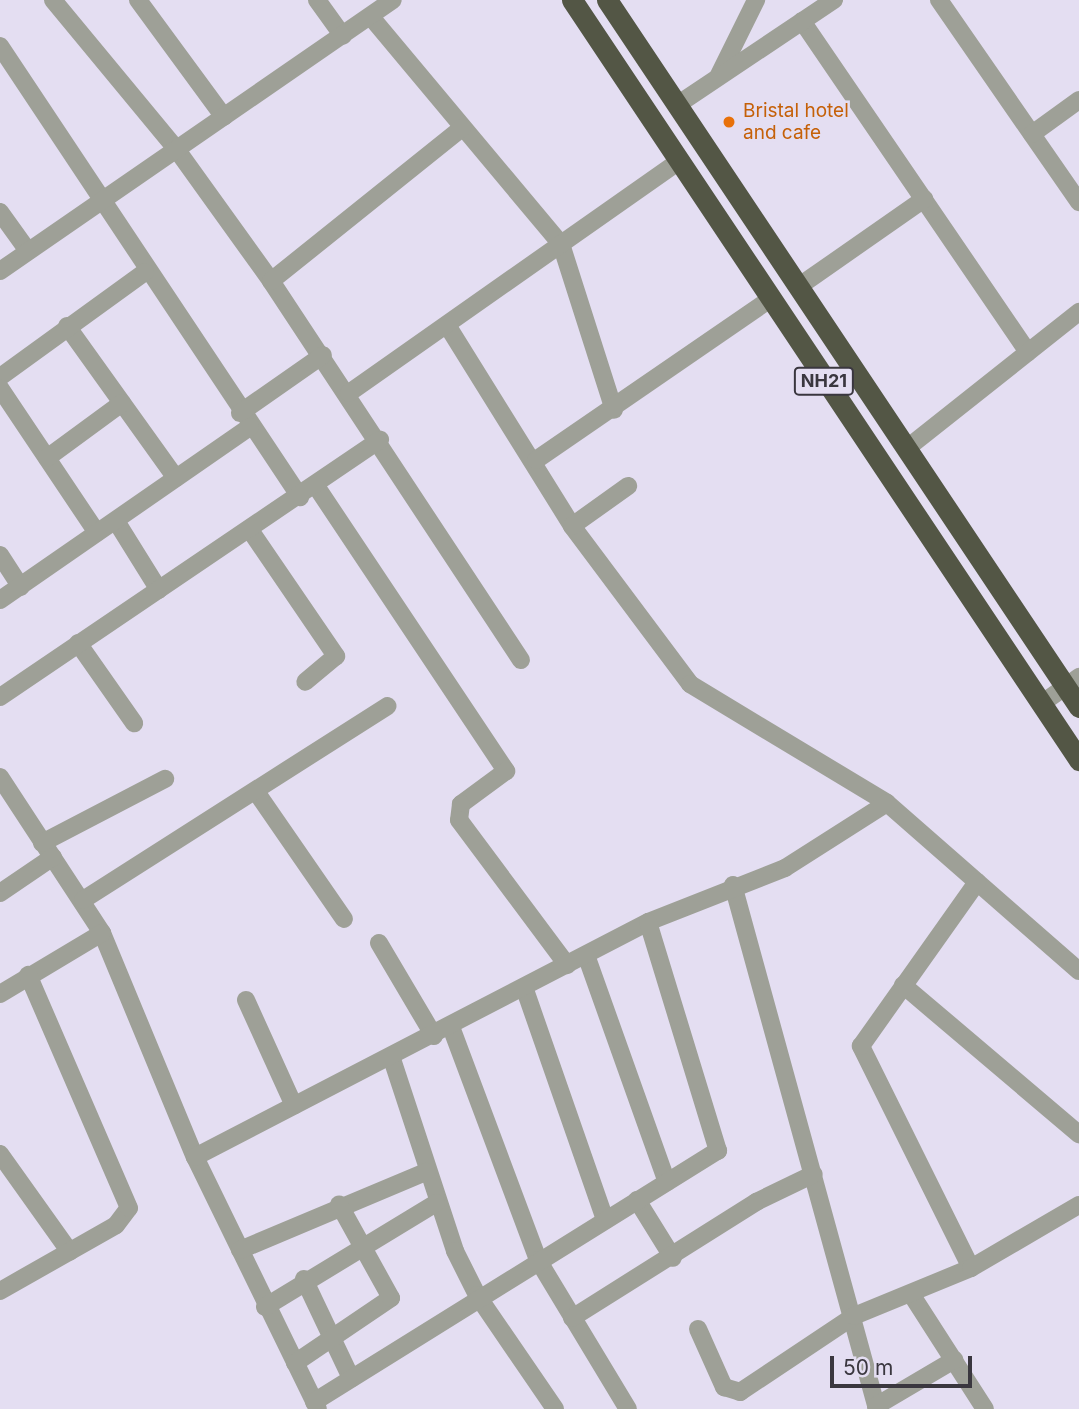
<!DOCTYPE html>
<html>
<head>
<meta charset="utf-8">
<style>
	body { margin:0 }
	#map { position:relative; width:1079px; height:1409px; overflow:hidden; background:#e4def2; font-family:Inter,sans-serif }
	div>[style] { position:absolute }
	.street>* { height:18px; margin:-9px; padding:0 9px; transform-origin:9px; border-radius:9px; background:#9ea097 }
	.highway>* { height:21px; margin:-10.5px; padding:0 10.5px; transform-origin:10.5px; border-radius:10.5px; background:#535645 }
	.dots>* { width:19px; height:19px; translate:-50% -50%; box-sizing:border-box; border:4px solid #e4def2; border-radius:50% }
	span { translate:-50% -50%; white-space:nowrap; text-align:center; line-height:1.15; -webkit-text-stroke:5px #e4def2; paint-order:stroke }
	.shield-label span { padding:2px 5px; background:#e4def2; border:2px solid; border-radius:5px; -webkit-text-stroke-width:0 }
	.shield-label { font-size:18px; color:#3a373f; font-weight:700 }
	.food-label { font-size:19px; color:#c56008 }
	.left { translate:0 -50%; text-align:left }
	.scale { position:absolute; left:830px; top:1356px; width:142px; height:32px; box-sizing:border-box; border:4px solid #3a373f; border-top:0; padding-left:9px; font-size:21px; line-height:24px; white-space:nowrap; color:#3a373f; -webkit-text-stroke:5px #e4def2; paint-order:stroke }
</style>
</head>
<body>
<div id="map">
	<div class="street">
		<div style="left:53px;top:0;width:195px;rotate:50.4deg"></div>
		<div style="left:177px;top:150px;width:161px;rotate:54.3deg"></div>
		<div style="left:271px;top:281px;width:454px;rotate:56.6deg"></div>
		<div style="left:138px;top:0;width:145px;rotate:53.7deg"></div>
		<div style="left:317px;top:0;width:44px;rotate:54.2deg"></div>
		<div style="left:939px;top:0;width:246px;rotate:55.3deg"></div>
		<div style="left:371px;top:17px;width:296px;rotate:50.1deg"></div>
		<div style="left:561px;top:244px;width:174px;rotate:72.3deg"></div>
		<div style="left:802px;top:21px;width:401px;rotate:55.7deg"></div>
		<div style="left:0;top:46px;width:542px;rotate:56.37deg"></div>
		<div style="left:719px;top:75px;width:84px;rotate:-63.7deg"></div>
		<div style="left:677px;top:105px;width:189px;rotate:-33.8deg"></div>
		<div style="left:1032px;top:134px;width:58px;rotate:-35.9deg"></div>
		<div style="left:0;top:212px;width:48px;rotate:54.3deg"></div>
		<div style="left:0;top:271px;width:477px;rotate:-34.6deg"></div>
		<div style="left:271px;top:281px;width:245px;rotate:-38.7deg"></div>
		<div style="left:798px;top:287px;width:154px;rotate:-34.9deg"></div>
		<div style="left:447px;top:325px;width:237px;rotate:58.1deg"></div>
		<div style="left:572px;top:526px;width:197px;rotate:53.2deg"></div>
		<div style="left:690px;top:684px;width:230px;rotate:31.1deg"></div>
		<div style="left:887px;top:803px;width:255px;rotate:41.2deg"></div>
		<div style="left:67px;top:326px;width:187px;rotate:54.4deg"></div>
		<div style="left:0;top:377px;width:179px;rotate:-35.9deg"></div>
		<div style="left:0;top:388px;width:174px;rotate:56.2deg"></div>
		<div style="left:349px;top:393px;width:403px;rotate:-35.1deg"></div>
		<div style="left:240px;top:413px;width:101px;rotate:-34.9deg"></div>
		<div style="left:906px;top:449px;width:221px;rotate:-38.4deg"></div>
		<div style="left:47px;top:458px;width:93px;rotate:-36.3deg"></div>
		<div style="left:536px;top:460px;width:284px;rotate:-34.5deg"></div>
		<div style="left:316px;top:486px;width:343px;rotate:56.3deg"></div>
		<div style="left:506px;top:771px;width:56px;rotate:143.7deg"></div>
		<div style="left:461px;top:804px;width:16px;rotate:97deg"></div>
		<div style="left:459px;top:820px;width:181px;rotate:53.3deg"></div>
		<div style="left:116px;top:521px;width:81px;rotate:58.1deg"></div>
		<div style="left:572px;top:526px;width:69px;rotate:-35.5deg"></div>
		<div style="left:250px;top:530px;width:153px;rotate:55.7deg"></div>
		<div style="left:336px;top:656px;width:40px;rotate:140deg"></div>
		<div style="left:0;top:555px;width:38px;rotate:57deg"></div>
		<div style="left:0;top:600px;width:304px;rotate:-34.7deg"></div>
		<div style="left:78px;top:643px;width:98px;rotate:55deg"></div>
		<div style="left:0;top:697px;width:459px;rotate:-34.1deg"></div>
		<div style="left:1041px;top:704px;width:47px;rotate:-35.4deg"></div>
		<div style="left:0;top:777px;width:186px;rotate:56.8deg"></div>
		<div style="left:102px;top:933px;width:243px;rotate:67.5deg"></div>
		<div style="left:195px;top:1157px;width:280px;rotate:64deg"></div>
		<div style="left:257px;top:793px;width:153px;rotate:55.4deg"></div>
		<div style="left:42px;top:843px;width:139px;rotate:-27.5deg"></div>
		<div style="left:733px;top:885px;width:543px;rotate:74.63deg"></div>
		<div style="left:0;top:893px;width:64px;rotate:-34.2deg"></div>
		<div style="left:83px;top:900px;width:361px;rotate:-32.5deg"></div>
		<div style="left:379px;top:943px;width:108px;rotate:59.4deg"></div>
		<div style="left:586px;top:955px;width:241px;rotate:70.4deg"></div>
		<div style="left:903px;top:985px;width:231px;rotate:40.3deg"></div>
		<div style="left:524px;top:987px;width:247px;rotate:70.8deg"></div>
		<div style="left:0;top:994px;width:119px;rotate:-30.9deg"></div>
		<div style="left:246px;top:1000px;width:116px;rotate:65.6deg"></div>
		<div style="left:451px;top:1027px;width:249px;rotate:69.5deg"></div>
		<div style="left:538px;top:1260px;width:174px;rotate:58.9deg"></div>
		<div style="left:391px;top:1056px;width:205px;rotate:71.8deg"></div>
		<div style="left:455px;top:1251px;width:49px;rotate:63.4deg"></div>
		<div style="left:477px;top:1295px;width:138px;rotate:55.6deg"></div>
		<div style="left:0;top:1154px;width:120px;rotate:54.5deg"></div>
		<div style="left:195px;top:1157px;width:510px;rotate:-27.42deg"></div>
		<div style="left:648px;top:922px;width:147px;rotate:-21.5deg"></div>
		<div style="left:785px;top:868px;width:121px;rotate:-32.5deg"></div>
		<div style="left:637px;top:1200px;width:68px;rotate:58.2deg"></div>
		<div style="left:240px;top:1250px;width:202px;rotate:-22.8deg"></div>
		<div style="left:971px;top:1268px;width:248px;rotate:-116.4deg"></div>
		<div style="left:861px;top:1046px;width:201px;rotate:-54.7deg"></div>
		<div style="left:304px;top:1279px;width:110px;rotate:64.6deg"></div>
		<div style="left:0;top:1291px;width:133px;rotate:-29.6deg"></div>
		<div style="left:116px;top:1225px;width:21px;rotate:-53deg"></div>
		<div style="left:129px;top:1208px;width:254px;rotate:-113.4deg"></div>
		<div style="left:913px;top:1297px;width:133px;rotate:57.3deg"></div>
		<div style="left:265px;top:1307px;width:200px;rotate:-31.3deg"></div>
		<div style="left:572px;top:1318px;width:218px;rotate:-32.2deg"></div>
		<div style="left:756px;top:1202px;width:64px;rotate:-25.8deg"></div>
		<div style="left:698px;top:1329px;width:64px;rotate:65.9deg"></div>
		<div style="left:724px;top:1387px;width:17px;rotate:17deg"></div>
		<div style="left:740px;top:1392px;width:137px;rotate:-33.7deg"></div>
		<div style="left:854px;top:1316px;width:126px;rotate:-22.3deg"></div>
		<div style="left:971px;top:1268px;width:125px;rotate:-30.3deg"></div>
		<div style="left:295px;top:1363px;width:116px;rotate:-34.1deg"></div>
		<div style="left:391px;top:1298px;width:107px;rotate:-119deg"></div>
		<div style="left:314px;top:1402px;width:476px;rotate:-31.9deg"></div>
		<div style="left:718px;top:1151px;width:239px;rotate:-107deg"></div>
		<div style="left:876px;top:1406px;width:91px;rotate:-30.5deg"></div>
	</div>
	<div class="highway">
		<div style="left:572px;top:0;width:914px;rotate:56.29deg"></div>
		<div style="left:607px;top:0;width:850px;rotate:56.27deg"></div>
	</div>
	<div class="dots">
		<div style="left:729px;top:122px;background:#e8710a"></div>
	</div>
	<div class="shield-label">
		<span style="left:824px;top:381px">NH21</span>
	</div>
	<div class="food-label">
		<span class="left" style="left:743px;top:122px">Bristal hotel<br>and cafe</span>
	</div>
	<div class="scale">50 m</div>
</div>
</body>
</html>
